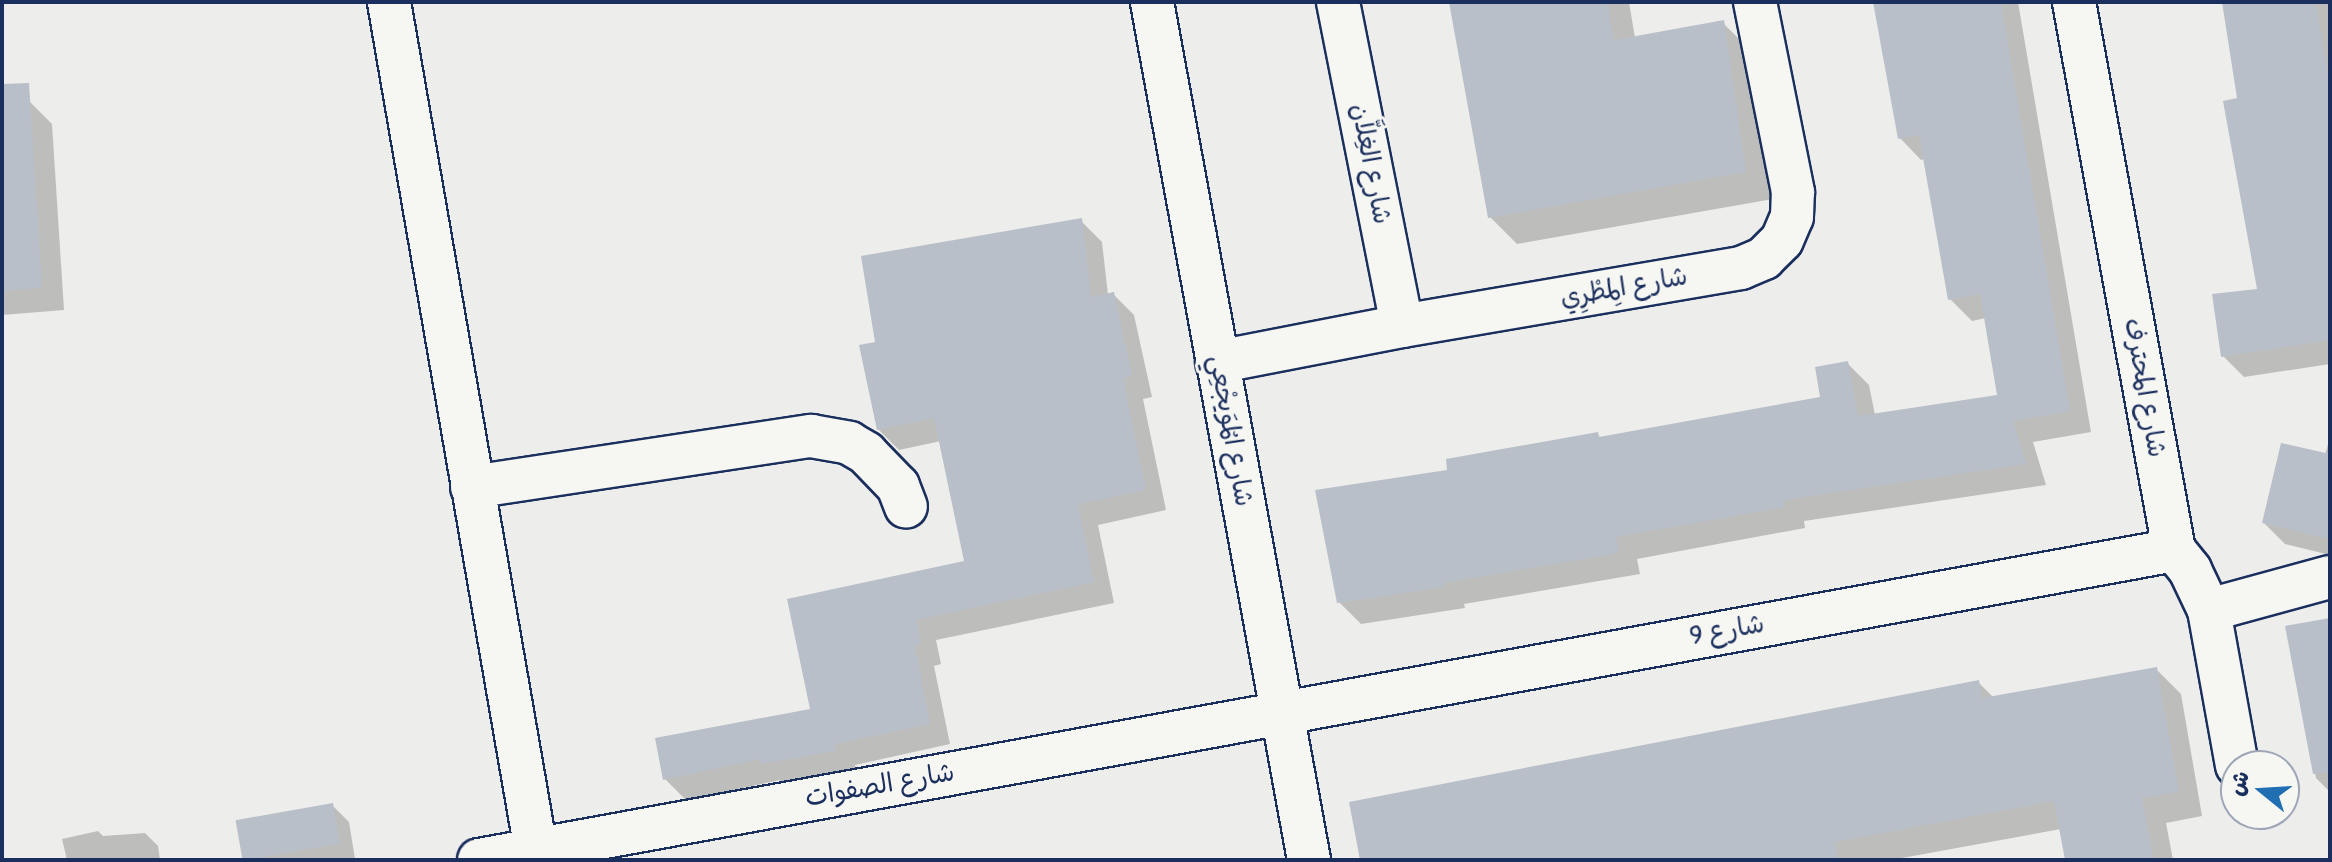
<!DOCTYPE html>
<html>
<head>
<meta charset="utf-8">
<style>
	body { margin:0 }
	#map { position:relative; width:2332px; height:862px; overflow:hidden; background:#edeeec; font-family:Pangolin,"Playpen Sans Arabic",sans-serif }
	div>[style] { position:absolute }
	.shadow>* { inset:0; background:#0003 }
	.building>* { inset:0; background:#b9bfc8; transform-origin:0 0 }
	.roads { filter:drop-shadow(2px 0 #1b2f5e) drop-shadow(-2px 0 #1b2f5e) drop-shadow(0 2px #1b2f5e) drop-shadow(0 -2px #1b2f5e) }
	.minor>* { height:42px; margin:-21px; padding:0 21px; transform-origin:21px; border-radius:21px; background:#f6f6f2 }
	span { translate:-50% -50%; white-space:nowrap; text-align:center; line-height:1.15; -webkit-text-stroke:6px #f6f6f2; paint-order:stroke }
	.street-label { font-size:26px; color:#1b2f5e }
	.frame { position:absolute; inset:0; border:4px solid #1b2f5e; pointer-events:none }
	.north { position:absolute; left:2220px; top:750px; width:80px; height:80px; box-sizing:border-box; background:#f6f6f2; border:2px solid #9ea6b7; border-radius:50%; rotate:288deg; font-size:22px; font-weight:700; line-height:32px; text-align:center; color:#1b2f5e }
	.north::after { content:''; display:block; margin:auto; width:28px; height:36px; background:#1f6fb2; clip-path:polygon(50% 0,100% 100%,50% 72%,0 100%) }
</style>
</head>
<body>
<div id="map">
	<div class="shadow">
		<div style="clip-path:polygon(1451px 2px,1629px 2px,1635px 38px,1723px 23px,1750px 50px,1773px 199px,1517px 244px,1490px 217px)"></div>
		<div style="clip-path:polygon(1875px 2px,2018px 2px,2091px 432px,2033px 442px,2046px 485px,1804px 521px,1805px 528px,1637px 559px,1640px 574px,1464px 604px,1465px 608px,1361px 624px,1339px 602px,1450px 472px,1597px 434px,1602px 439px,1823px 399px,1847px 363px,1869px 385px,1875px 415px,1999px 397px,1986px 318px,1972px 321px,1950px 299px,1925px 159px,1921px 160px,1900px 138px)"></div>
		<div style="clip-path:polygon(2224px 2px,2330px 2px,2330px 364px,2244px 377px,2223px 356px,2259px 290px,2239px 100px)"></div>
		<div style="clip-path:polygon(29px 101px,52px 124px,64px 310px,2px 315px,2px 103px)"></div>
		<div style="clip-path:polygon(1081px 221px,1102px 242px,1108px 295px,1113px 294px,1134px 315px,1152px 397px,1143px 399px,1166px 510px,1098px 525px,1114px 603px,936px 640px,941px 664px,934px 666px,950px 744px,855px 765px,856px 772px,784px 784px,780px 780px,686px 800px,665px 779px,812px 711px,967px 562px,941px 441px,899px 450px,878px 429px,878px 344px)"></div>
		<div style="clip-path:polygon(2330px 437px,2330px 555px,2285px 544px,2264px 523px,2325px 455px)"></div>
		<div style="clip-path:polygon(2330px 620px,2330px 792px,2316px 778px,2288px 628px)"></div>
		<div style="clip-path:polygon(2156px 669px,2181px 694px,2202px 816px,2166px 823px,2173px 860px,2067px 860px,2061px 829px,1891px 860px,1362px 860px,1978px 682px,1994px 698px)"></div>
		<div style="clip-path:polygon(332px 805px,349px 822px,355px 859px,246px 860px,239px 822px)"></div>
		<div style="clip-path:polygon(98px 831px,103px 836px,145px 833px,158px 846px,160px 860px,67px 860px,62px 839px)"></div>
	</div>
	<div class="building">
		<div style="clip-path:polygon(1449px 2px,1607px 2px,1614px 40px,1724px 20px,1746px 172px,1488px 218px)"></div>
		<div style="clip-path:polygon(1873px 2px,2001px 2px,2070px 411px,2013px 421px,2026px 464px,1784px 500px,1785px 507px,1616px 537px,1619px 553px,1444px 583px,1444px 587px,1337px 603px,1315px 490px,1447px 470px,1446px 459px,1598px 432px,1599px 437px,1820px 397px,1815px 367px,1848px 361px,1858px 416px,1997px 395px,1980px 294px,1948px 300px,1919px 135px,1898px 139px)"></div>
		<div style="clip-path:polygon(2222px 2px,2316px 2px,2330px 89px,2330px 340px,2221px 357px,2212px 294px,2257px 289px,2223px 101px,2237px 98px)"></div>
		<div style="clip-path:polygon(29px 83px,42px 288px,2px 291px,2px 84px)"></div>
		<div style="clip-path:polygon(1082px 218px,1091px 297px,1114px 292px,1132px 376px,1123px 378px,1146px 490px,1078px 504px,1094px 582px,916px 620px,921px 644px,915px 645px,930px 724px,835px 744px,836px 751px,761px 764px,760px 759px,663px 780px,655px 738px,810px 709px,787px 599px,964px 561px,934px 418px,877px 430px,859px 345px,875px 342px,861px 256px)"></div>
		<div style="clip-path:polygon(2281px 443px,2330px 454px,2330px 539px,2262px 523px)"></div>
		<div style="clip-path:polygon(2330px 618px,2330px 772px,2313px 774px,2285px 626px)"></div>
		<div style="clip-path:polygon(2157px 667px,2179px 792px,2142px 798px,2154px 860px,2065px 860px,2054px 801px,1835px 842px,1838px 860px,1360px 860px,1349px 802px,1979px 680px,1982px 698px)"></div>
		<div style="left:333px;top:803px;width:41px;height:99px;rotate:80deg"></div>
	</div>
	<div class="roads">
		<div class="minor">
			<div style="left:389px;top:2px;width:861px;rotate:80.17deg"></div>
			<div style="left:1152px;top:2px;width:872px;rotate:79.63deg"></div>
			<div style="left:1338px;top:2px;width:330px;rotate:78.8deg"></div>
			<div style="left:2074px;top:2px;width:557px;rotate:79.66deg"></div>
			<div style="left:2174px;top:550px;width:26px;rotate:51deg"></div>
			<div style="left:2190px;top:570px;width:44px;rotate:64.6deg"></div>
			<div style="left:2209px;top:610px;width:158px;rotate:79.8deg"></div>
			<div style="left:1217px;top:362px;width:188px;rotate:-11deg"></div>
			<div style="left:1402px;top:326px;width:344px;rotate:-9.7deg"></div>
			<div style="left:1741px;top:268px;width:25px;rotate:-23deg"></div>
			<div style="left:1764px;top:258px;width:25px;rotate:-45deg"></div>
			<div style="left:1782px;top:240px;width:25px;rotate:-67deg"></div>
			<div style="left:1792px;top:217px;width:25px;rotate:-88deg"></div>
			<div style="left:1793px;top:192px;width:194px;rotate:-101.3deg"></div>
			<div style="left:472px;top:487px;width:343px;rotate:-8.6deg"></div>
			<div style="left:811px;top:436px;width:39px;rotate:10deg"></div>
			<div style="left:849px;top:443px;width:20px;rotate:30deg"></div>
			<div style="left:866px;top:453px;width:46px;rotate:45.9deg"></div>
			<div style="left:898px;top:486px;width:22px;rotate:69deg"></div>
			<div style="left:2209px;top:610px;width:125px;rotate:-15.3deg"></div>
			<div style="left:479px;top:860px;width:1723px;rotate:-10.36deg"></div>
		</div>
	</div>
	<div class="street-label">
		<span style="left:1370px;top:164px;rotate:79deg">شارع الغِلاَّن</span>
		<span style="left:1624px;top:288px;rotate:-10deg">شارع المِطْرِي</span>
		<span style="left:2144px;top:388px;rotate:80deg">شارع المحترف</span>
		<span style="left:1230px;top:431px;rotate:80deg">شارع المُوَيجْعِي</span>
		<span style="left:1727px;top:631px;rotate:-10deg">شارع 9</span>
		<span style="left:880px;top:786px;rotate:-10deg">شارع الصفوات</span>
	</div>
	<div class="frame"></div>
	<div class="north">ش</div>
</div>
</body>
</html>
